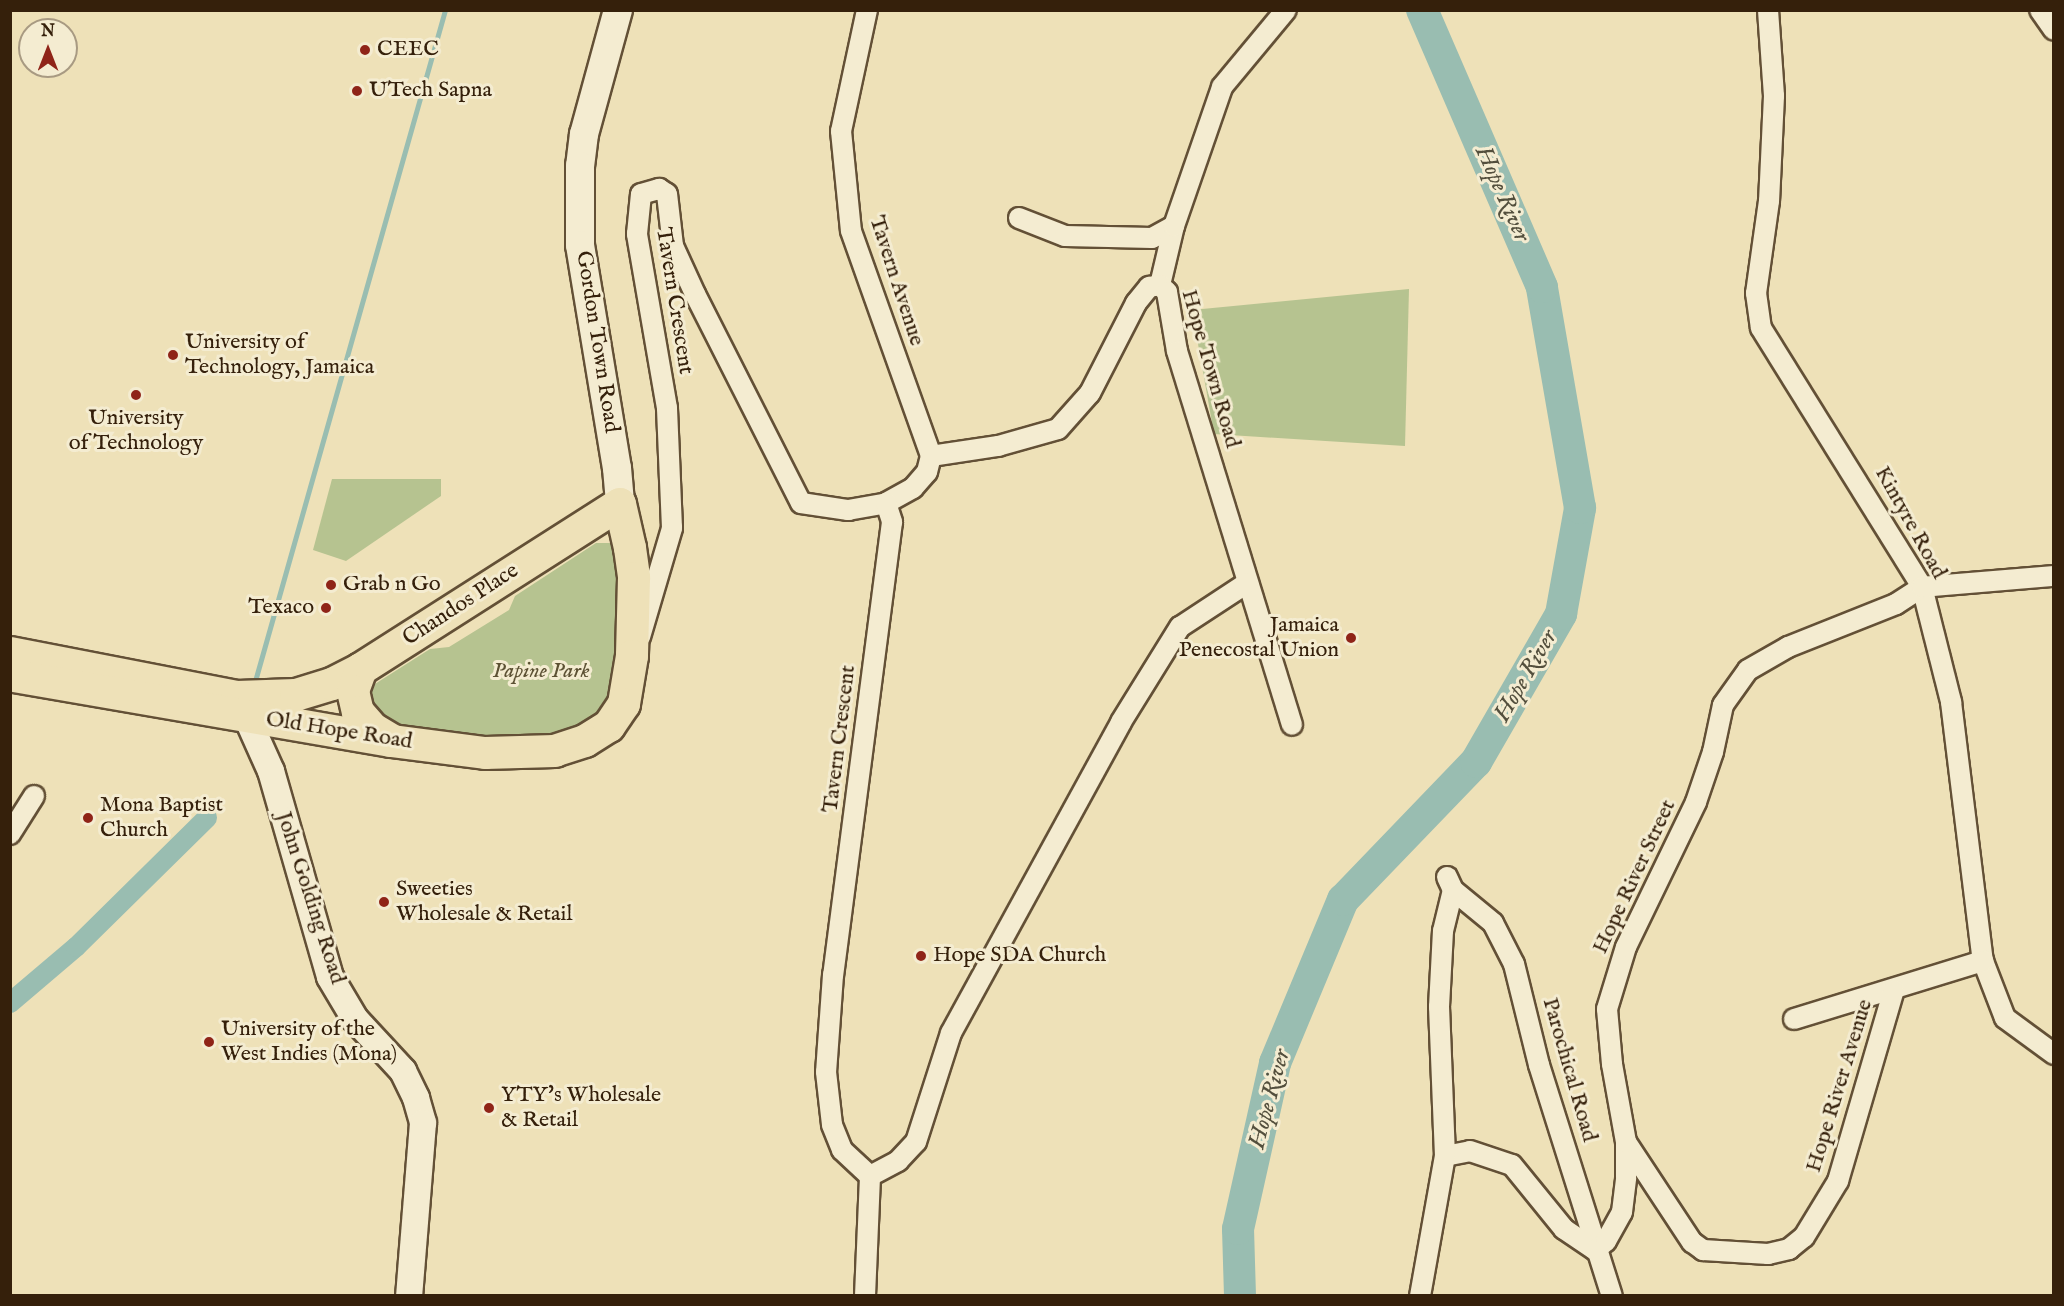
<!DOCTYPE html>
<html>
<head>
<meta charset="utf-8">
<style>
	body { margin:0 }
	#map { position:relative; width:2064px; height:1306px; overflow:hidden; background:#eee1b8; font-family:"IM FELL English",serif }
	div>[style] { position:absolute }
	.green>* { inset:0; background:#b6c390 }
	.stream>* { height:5px; margin:-2.5px; padding:0 2.5px; transform-origin:2.5px; border-radius:2.5px; background:#99bdb1 }
	.canal>* { height:20px; margin:-10px; padding:0 10px; transform-origin:10px; border-radius:10px; background:#99bdb1 }
	.river>* { height:32px; margin:-16px; padding:0 16px; transform-origin:16px; border-radius:16px; background:#99bdb1 }
	.roads { filter:drop-shadow(2px 0 #635036) drop-shadow(-2px 0 #635036) drop-shadow(0 2px #635036) drop-shadow(0 -2px #635036) }
	.minor>* { height:20px; margin:-10px; padding:0 10px; transform-origin:10px; border-radius:10px; background:#f4ecd1 }
	.tertiary>* { height:26px; margin:-13px; padding:0 13px; transform-origin:13px; border-radius:13px; background:#f4ecd1 }
	.secondary>* { height:28px; margin:-14px; padding:0 14px; transform-origin:14px; border-radius:14px; background:#f4ecd1 }
	.primary>* { height:32px; margin:-16px; padding:0 16px; transform-origin:16px; border-radius:16px; background:#eee1b8 }
	.dots>* { width:16px; height:16px; translate:-50% -50%; box-sizing:border-box; border:3px solid #f4ecd1; border-radius:50% }
	span { translate:-50% -50%; white-space:nowrap; text-align:center; line-height:1.15; -webkit-text-stroke:6px #f4ecd1; paint-order:stroke }
	.poi-label { font-size:22px; color:#35200b }
	.left { translate:0 -50%; text-align:left }
	.right { translate:-100% -50%; text-align:right }
	.street-label { font-size:22px; color:#35200b }
	.park-label { font-size:22px; color:#5c5133; font-style:italic }
	.water-label { font-size:24px; color:#534f3d; font-style:italic }
	.frame { position:absolute; inset:0; border:12px solid #35200b; pointer-events:none }
	.north { position:absolute; left:18px; top:18px; width:60px; height:60px; box-sizing:border-box; background:#f4ecd1; border:2px solid #a89a82; border-radius:50%; rotate:0deg; font-size:16px; font-weight:700; line-height:24px; text-align:center; color:#35200b }
	.north::after { content:''; display:block; margin:auto; width:21px; height:27px; background:#8f2418; clip-path:polygon(50% 0,100% 100%,50% 72%,0 100%) }
</style>
</head>
<body>
<div id="map">
	<div class="green">
		<div style="clip-path:polygon(1409px 289px,1405px 446px,1214px 434px,1192px 310px)"></div>
		<div style="clip-path:polygon(332px 479px,441px 479px,441px 496px,346px 561px,313px 550px)"></div>
		<div style="clip-path:polygon(596px 543px,612px 543px,625px 557px,615px 685px,601px 713px,567px 740px,500px 744px,375px 721px,367px 689px,430px 649px,449px 647px,509px 610px,515px 596px)"></div>
	</div>
	<div class="stream">
		<div style="left:255px;top:681px;width:697px;rotate:-74.19deg"></div>
	</div>
	<div class="canal">
		<div style="left:10px;top:1003px;width:87px;rotate:-40.3deg"></div>
		<div style="left:76px;top:947px;width:184px;rotate:-44.6deg"></div>
	</div>
	<div class="river">
		<div style="left:1240px;top:1296px;width:67px;rotate:-91.7deg"></div>
		<div style="left:1238px;top:1229px;width:170px;rotate:-77.4deg"></div>
		<div style="left:1275px;top:1063px;width:177px;rotate:-67.4deg"></div>
		<div style="left:1343px;top:900px;width:192px;rotate:-46.1deg"></div>
		<div style="left:1476px;top:762px;width:171px;rotate:-60.1deg"></div>
		<div style="left:1561px;top:614px;width:108px;rotate:-79.8deg"></div>
		<div style="left:1580px;top:508px;width:224px;rotate:-99.8deg"></div>
		<div style="left:1542px;top:287px;width:302px;rotate:-113.4deg"></div>
	</div>
	<div class="roads">
		<div class="minor">
			<div style="left:867px;top:10px;width:124px;rotate:102.1deg"></div>
			<div style="left:841px;top:131px;width:100px;rotate:84.3deg"></div>
			<div style="left:851px;top:231px;width:239px;rotate:70.4deg"></div>
			<div style="left:1768px;top:10px;width:86px;rotate:86deg"></div>
			<div style="left:1774px;top:96px;width:105px;rotate:92.7deg"></div>
			<div style="left:1769px;top:201px;width:93px;rotate:98deg"></div>
			<div style="left:1756px;top:293px;width:35px;rotate:82deg"></div>
			<div style="left:1761px;top:328px;width:305px;rotate:58.1deg"></div>
			<div style="left:1922px;top:587px;width:119px;rotate:75.8deg"></div>
			<div style="left:1951px;top:702px;width:261px;rotate:83deg"></div>
			<div style="left:1983px;top:961px;width:61px;rotate:68.9deg"></div>
			<div style="left:2005px;top:1018px;width:61px;rotate:36.3deg"></div>
			<div style="left:2040px;top:10px;width:24px;rotate:55deg"></div>
			<div style="left:1019px;top:218px;width:49px;rotate:21.4deg"></div>
			<div style="left:1065px;top:236px;width:87px;rotate:1.3deg"></div>
			<div style="left:1152px;top:238px;width:25px;rotate:-29deg"></div>
			<div style="left:1160px;top:285px;width:61px;rotate:-76.7deg"></div>
			<div style="left:1174px;top:226px;width:147px;rotate:-70.9deg"></div>
			<div style="left:1222px;top:87px;width:100px;rotate:-50.3deg"></div>
			<div style="left:886px;top:503px;width:31px;rotate:-29deg"></div>
			<div style="left:913px;top:488px;width:21px;rotate:-49deg"></div>
			<div style="left:927px;top:472px;width:16px;rotate:-76deg"></div>
			<div style="left:931px;top:456px;width:68px;rotate:-8.5deg"></div>
			<div style="left:998px;top:446px;width:62px;rotate:-15.8deg"></div>
			<div style="left:1058px;top:429px;width:48px;rotate:-48.4deg"></div>
			<div style="left:1090px;top:393px;width:101px;rotate:-62.9deg"></div>
			<div style="left:1136px;top:303px;width:21px;rotate:-51deg"></div>
			<div style="left:1149px;top:287px;width:11px;rotate:-10deg"></div>
			<div style="left:1160px;top:285px;width:10px;rotate:45deg"></div>
			<div style="left:1167px;top:292px;width:60px;rotate:80.4deg"></div>
			<div style="left:1177px;top:351px;width:391px;rotate:72.9deg"></div>
			<div style="left:640px;top:637px;width:114px;rotate:-73.6deg"></div>
			<div style="left:672px;top:528px;width:120px;rotate:-92.4deg"></div>
			<div style="left:667px;top:408px;width:177px;rotate:-99.8deg"></div>
			<div style="left:637px;top:234px;width:40px;rotate:-84.3deg"></div>
			<div style="left:641px;top:194px;width:19px;rotate:-16deg"></div>
			<div style="left:659px;top:189px;width:9px;rotate:32deg"></div>
			<div style="left:667px;top:194px;width:52px;rotate:83.4deg"></div>
			<div style="left:673px;top:246px;width:53px;rotate:65.4deg"></div>
			<div style="left:695px;top:294px;width:234px;rotate:63.1deg"></div>
			<div style="left:801px;top:503px;width:48px;rotate:8.5deg"></div>
			<div style="left:848px;top:510px;width:39px;rotate:-10deg"></div>
			<div style="left:886px;top:503px;width:20px;rotate:72deg"></div>
			<div style="left:892px;top:522px;width:457px;rotate:97.4deg"></div>
			<div style="left:833px;top:975px;width:97px;rotate:94.1deg"></div>
			<div style="left:826px;top:1072px;width:53px;rotate:83.5deg"></div>
			<div style="left:832px;top:1125px;width:27px;rotate:68deg"></div>
			<div style="left:842px;top:1150px;width:38px;rotate:43deg"></div>
			<div style="left:10px;top:834px;width:45px;rotate:-57.7deg"></div>
			<div style="left:1447px;top:877px;width:14px;rotate:65deg"></div>
			<div style="left:1453px;top:890px;width:52px;rotate:39.5deg"></div>
			<div style="left:1493px;top:923px;width:46px;rotate:62.9deg"></div>
			<div style="left:1514px;top:964px;width:104px;rotate:76.1deg"></div>
			<div style="left:1539px;top:1065px;width:242px;rotate:72.5deg"></div>
			<div style="left:1794px;top:1019px;width:198px;rotate:-17.1deg"></div>
			<div style="left:1626px;top:1142px;width:120px;rotate:56.6deg"></div>
			<div style="left:1692px;top:1242px;width:14px;rotate:36deg"></div>
			<div style="left:1703px;top:1250px;width:65px;rotate:3.5deg"></div>
			<div style="left:1768px;top:1254px;width:22px;rotate:-13deg"></div>
			<div style="left:1789px;top:1249px;width:19px;rotate:-39deg"></div>
			<div style="left:1804px;top:1237px;width:66px;rotate:-58.7deg"></div>
			<div style="left:1838px;top:1181px;width:199px;rotate:-73.7deg"></div>
			<div style="left:1445px;top:1156px;width:25px;rotate:-11deg"></div>
			<div style="left:1470px;top:1151px;width:44px;rotate:18.4deg"></div>
			<div style="left:1512px;top:1165px;width:82px;rotate:50.9deg"></div>
			<div style="left:1564px;top:1229px;width:37px;rotate:34deg"></div>
			<div style="left:1595px;top:1250px;width:14px;rotate:-39deg"></div>
			<div style="left:1606px;top:1241px;width:33px;rotate:-61deg"></div>
			<div style="left:1622px;top:1212px;width:35px;rotate:-83deg"></div>
			<div style="left:1626px;top:1177px;width:35px;rotate:-90deg"></div>
			<div style="left:1626px;top:1142px;width:79px;rotate:-100.2deg"></div>
			<div style="left:1612px;top:1064px;width:55px;rotate:-95.2deg"></div>
			<div style="left:1607px;top:1009px;width:65px;rotate:-73deg"></div>
			<div style="left:1626px;top:947px;width:161px;rotate:-64.2deg"></div>
			<div style="left:1696px;top:802px;width:53px;rotate:-71.2deg"></div>
			<div style="left:1713px;top:752px;width:48px;rotate:-78deg"></div>
			<div style="left:1723px;top:705px;width:43px;rotate:-54.5deg"></div>
			<div style="left:1748px;top:670px;width:46px;rotate:-29.9deg"></div>
			<div style="left:1788px;top:647px;width:116px;rotate:-21.7deg"></div>
			<div style="left:1896px;top:604px;width:31px;rotate:-33deg"></div>
			<div style="left:1922px;top:587px;width:132px;rotate:-4.8deg"></div>
			<div style="left:870px;top:1176px;width:32px;rotate:-28deg"></div>
			<div style="left:898px;top:1161px;width:26px;rotate:-47deg"></div>
			<div style="left:916px;top:1142px;width:114px;rotate:-72.2deg"></div>
			<div style="left:951px;top:1033px;width:354px;rotate:-61.3deg"></div>
			<div style="left:1121px;top:722px;width:112px;rotate:-58.2deg"></div>
			<div style="left:1180px;top:627px;width:80px;rotate:-33.3deg"></div>
			<div style="left:865px;top:1296px;width:120px;rotate:-87.6deg"></div>
			<div style="left:1420px;top:1296px;width:142px;rotate:-79.9deg"></div>
			<div style="left:1445px;top:1156px;width:149px;rotate:-92.3deg"></div>
			<div style="left:1439px;top:1007px;width:76px;rotate:-87deg"></div>
			<div style="left:1443px;top:931px;width:42px;rotate:-76.3deg"></div>
		</div>
		<div class="tertiary">
			<div style="left:240px;top:702px;width:76px;rotate:65.8deg"></div>
			<div style="left:271px;top:771px;width:214px;rotate:74deg"></div>
			<div style="left:330px;top:977px;width:49px;rotate:59.2deg"></div>
			<div style="left:355px;top:1019px;width:71px;rotate:47.3deg"></div>
			<div style="left:403px;top:1071px;width:30px;rotate:64deg"></div>
			<div style="left:416px;top:1098px;width:26px;rotate:74deg"></div>
			<div style="left:423px;top:1123px;width:174px;rotate:94.6deg"></div>
		</div>
		<div class="secondary">
			<div style="left:618px;top:10px;width:129px;rotate:105.3deg"></div>
			<div style="left:584px;top:134px;width:32px;rotate:97deg"></div>
			<div style="left:580px;top:166px;width:79px;rotate:90deg"></div>
			<div style="left:580px;top:245px;width:226px;rotate:80.6deg"></div>
			<div style="left:617px;top:468px;width:36px;rotate:85deg"></div>
		</div>
		<div class="primary">
			<div style="left:10px;top:653px;width:231px;rotate:11deg"></div>
			<div style="left:237px;top:697px;width:59px;rotate:-1.9deg"></div>
			<div style="left:296px;top:695px;width:38px;rotate:-17deg"></div>
			<div style="left:332px;top:684px;width:33px;rotate:-27deg"></div>
			<div style="left:361px;top:669px;width:307px;rotate:-32.5deg"></div>
			<div style="left:620px;top:504px;width:45px;rotate:77.2deg"></div>
			<div style="left:630px;top:548px;width:30px;rotate:82deg"></div>
			<div style="left:634px;top:578px;width:78px;rotate:91.5deg"></div>
			<div style="left:632px;top:656px;width:49px;rotate:99.5deg"></div>
			<div style="left:624px;top:704px;width:27px;rotate:124deg"></div>
			<div style="left:609px;top:726px;width:28px;rotate:148deg"></div>
			<div style="left:585px;top:741px;width:32px;rotate:162deg"></div>
			<div style="left:555px;top:751px;width:70px;rotate:178.4deg"></div>
			<div style="left:485px;top:753px;width:95px;rotate:-172.7deg"></div>
			<div style="left:391px;top:741px;width:387px;rotate:-170.2deg"></div>
			<div style="left:361px;top:669px;width:23px;rotate:110deg"></div>
			<div style="left:353px;top:691px;width:22px;rotate:77deg"></div>
			<div style="left:358px;top:712px;width:23px;rotate:49deg"></div>
			<div style="left:373px;top:729px;width:21px;rotate:31deg"></div>
		</div>
	</div>
	<div class="dots">
		<div style="left:365px;top:50px;background:#8f2418"></div>
		<div style="left:357px;top:91px;background:#8f2418"></div>
		<div style="left:173px;top:355px;background:#8f2418"></div>
		<div style="left:136px;top:395px;background:#8f2418"></div>
		<div style="left:331px;top:585px;background:#8f2418"></div>
		<div style="left:326px;top:608px;background:#8f2418"></div>
		<div style="left:1351px;top:638px;background:#8f2418"></div>
		<div style="left:88px;top:818px;background:#8f2418"></div>
		<div style="left:384px;top:902px;background:#8f2418"></div>
		<div style="left:921px;top:956px;background:#8f2418"></div>
		<div style="left:209px;top:1042px;background:#8f2418"></div>
		<div style="left:489px;top:1108px;background:#8f2418"></div>
	</div>
	<div class="poi-label">
		<span class="left" style="left:377px;top:50px">CEEC</span>
		<span class="left" style="left:369px;top:91px">UTech Sapna</span>
		<span class="left" style="left:185px;top:355px">University of<br>Technology, Jamaica</span>
		<span style="left:136px;top:431px">University<br>of Technology</span>
		<span class="left" style="left:343px;top:585px">Grab n Go</span>
		<span class="right" style="left:314px;top:608px">Texaco</span>
		<span class="right" style="left:1339px;top:638px">Jamaica<br>Penecostal Union</span>
		<span class="left" style="left:100px;top:818px">Mona Baptist<br>Church</span>
		<span class="left" style="left:396px;top:902px">Sweeties<br>Wholesale &amp; Retail</span>
		<span class="left" style="left:933px;top:956px">Hope SDA Church</span>
		<span class="left" style="left:221px;top:1042px">University of the<br>West Indies (Mona)</span>
		<span class="left" style="left:501px;top:1108px">YTY's Wholesale<br>&amp; Retail</span>
	</div>
	<div class="street-label">
		<span style="left:896px;top:281px;rotate:72deg">Tavern Avenue</span>
		<span style="left:674px;top:301px;rotate:81deg">Tavern Crescent</span>
		<span style="left:597px;top:342px;rotate:81deg">Gordon Town Road</span>
		<span style="left:1210px;top:369px;rotate:74deg">Hope Town Road</span>
		<span style="left:1910px;top:523px;rotate:61deg">Kintyre Road</span>
		<span style="left:461px;top:605px;rotate:-33deg">Chandos Place</span>
		<span style="left:339px;top:731px;rotate:9deg">Old Hope Road</span>
		<span style="left:840px;top:739px;rotate:-83deg">Tavern Crescent</span>
		<span style="left:1635px;top:877px;rotate:-65deg">Hope River Street</span>
		<span style="left:310px;top:898px;rotate:72deg">John Golding Road</span>
		<span style="left:1569px;top:1070px;rotate:74deg">Parochical Road</span>
		<span style="left:1840px;top:1086px;rotate:-73deg">Hope River Avenue</span>
	</div>
	<div class="park-label">
		<span style="left:541px;top:672px">Papine Park</span>
	</div>
	<div class="water-label">
		<span style="left:1502px;top:194px;rotate:66deg">Hope River</span>
		<span style="left:1526px;top:676px;rotate:-60deg">Hope River</span>
		<span style="left:1270px;top:1099px;rotate:-75deg">Hope River</span>
	</div>
	<div class="frame"></div>
	<div class="north">N</div>
</div>
</body>
</html>
